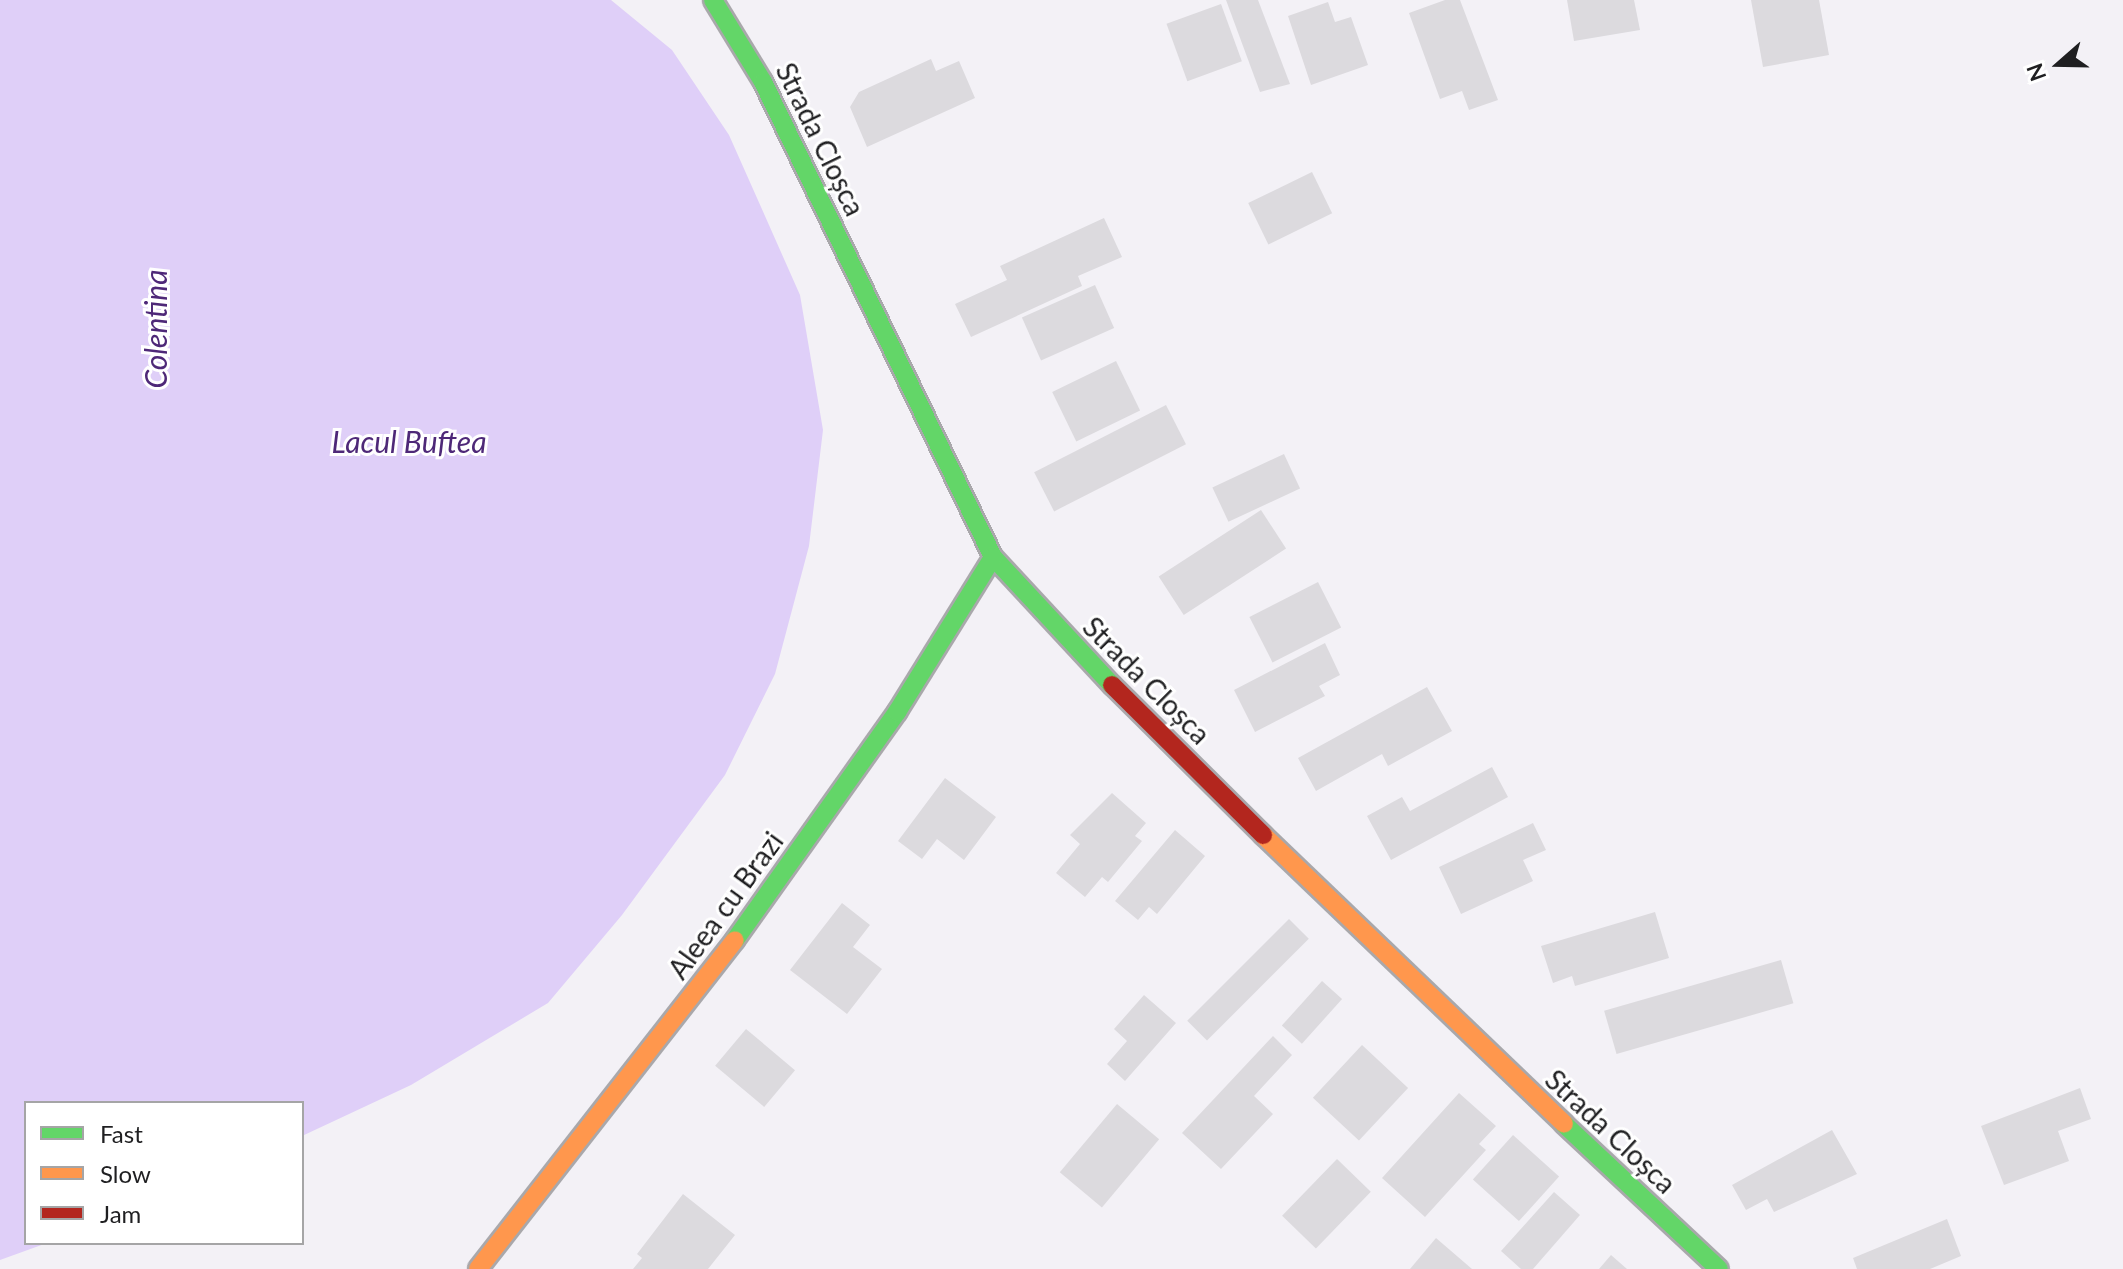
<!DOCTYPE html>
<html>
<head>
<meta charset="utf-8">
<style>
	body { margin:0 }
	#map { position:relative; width:2123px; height:1269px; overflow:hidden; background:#f3f1f6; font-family:Lato,sans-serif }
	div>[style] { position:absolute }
	.water>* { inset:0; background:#dfcff8 }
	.building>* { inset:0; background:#dcdade; transform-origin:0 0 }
	.roads { filter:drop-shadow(2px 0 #a9a8ab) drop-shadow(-2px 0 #a9a8ab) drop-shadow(0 2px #a9a8ab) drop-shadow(0 -2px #a9a8ab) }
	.fast>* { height:18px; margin:-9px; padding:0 9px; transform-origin:9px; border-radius:9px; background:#63d668 }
	.slow>* { height:18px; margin:-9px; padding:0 9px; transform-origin:9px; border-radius:9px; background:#ff974d }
	.jam>* { height:18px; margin:-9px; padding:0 9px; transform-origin:9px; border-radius:9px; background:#b3261e }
	span { translate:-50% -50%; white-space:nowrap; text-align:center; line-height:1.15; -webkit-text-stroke:6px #fff; paint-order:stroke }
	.street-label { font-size:28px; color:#1f1f21 }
	.water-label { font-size:30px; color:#4e2878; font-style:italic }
	.legend { position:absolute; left:24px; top:1101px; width:280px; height:144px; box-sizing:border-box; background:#fff; border:2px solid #a5a5a6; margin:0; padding:10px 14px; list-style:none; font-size:24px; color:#1f1f21 }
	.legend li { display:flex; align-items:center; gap:16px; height:40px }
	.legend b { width:40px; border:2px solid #a5a5a6 }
	.north { position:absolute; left:2019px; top:24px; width:80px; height:80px; -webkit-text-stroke:6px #fff; paint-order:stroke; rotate:250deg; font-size:22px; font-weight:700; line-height:32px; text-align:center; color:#1f1f21 }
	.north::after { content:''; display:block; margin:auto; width:28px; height:36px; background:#1f1f21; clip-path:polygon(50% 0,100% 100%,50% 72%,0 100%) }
</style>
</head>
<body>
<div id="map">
	<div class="water">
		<div style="clip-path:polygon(0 0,611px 0,672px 50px,729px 135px,800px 295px,823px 430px,809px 546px,775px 674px,725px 775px,622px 915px,548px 1003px,411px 1085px,302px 1136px,302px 1103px,26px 1103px,26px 1243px,47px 1243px,0 1260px)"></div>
	</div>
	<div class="building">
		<div style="clip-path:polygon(1226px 0,1258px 0,1290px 84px,1260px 92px)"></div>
		<div style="clip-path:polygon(1445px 0,1460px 0,1498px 100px,1469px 110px,1462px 91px,1440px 99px,1409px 13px)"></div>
		<div style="clip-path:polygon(1567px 0,1634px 0,1640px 30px,1574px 41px)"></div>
		<div style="clip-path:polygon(1751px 0,1819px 0,1829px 55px,1763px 67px)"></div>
		<div style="clip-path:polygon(1328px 2px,1335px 22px,1351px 17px,1368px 65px,1311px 85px,1288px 16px)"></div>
		<div style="left:1221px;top:4px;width:61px;height:58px;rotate:70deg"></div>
		<div style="clip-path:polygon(931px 59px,936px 71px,959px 61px,975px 98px,867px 147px,850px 107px,859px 92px)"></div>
		<div style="left:1312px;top:172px;width:46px;height:71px;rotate:64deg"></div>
		<div style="clip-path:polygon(1104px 218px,1122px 257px,1078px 276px,1082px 286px,971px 337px,955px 304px,1007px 280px,1000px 266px)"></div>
		<div style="left:1095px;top:285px;width:47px;height:80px;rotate:66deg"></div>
		<div style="left:1116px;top:361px;width:55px;height:71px;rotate:64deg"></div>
		<div style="left:1166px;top:405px;width:44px;height:148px;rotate:63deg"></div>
		<div style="left:1284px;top:454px;width:38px;height:79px;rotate:65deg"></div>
		<div style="left:1261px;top:510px;width:46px;height:122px;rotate:57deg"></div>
		<div style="left:1318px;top:582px;width:51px;height:77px;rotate:63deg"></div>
		<div style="clip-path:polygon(1325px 643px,1340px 675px,1319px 686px,1325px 696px,1255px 732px,1234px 690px)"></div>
		<div style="clip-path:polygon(1427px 687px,1452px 731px,1388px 766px,1382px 754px,1316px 791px,1298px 758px)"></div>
		<div style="clip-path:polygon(1492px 767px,1508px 797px,1391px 860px,1367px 816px,1402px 797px,1410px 811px)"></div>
		<div style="clip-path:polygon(945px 778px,996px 817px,964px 860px,937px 839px,922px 859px,898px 841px)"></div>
		<div style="clip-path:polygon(1112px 793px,1146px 823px,1135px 836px,1142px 841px,1108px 882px,1102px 877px,1085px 897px,1056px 873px,1080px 844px,1070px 835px)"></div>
		<div style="clip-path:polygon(1533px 823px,1546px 850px,1523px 860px,1533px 881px,1461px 914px,1439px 867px)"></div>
		<div style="clip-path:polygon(1175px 830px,1205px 856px,1157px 914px,1149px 907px,1138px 920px,1115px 901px)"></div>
		<div style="clip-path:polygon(842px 903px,870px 925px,853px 947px,882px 969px,847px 1014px,790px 970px)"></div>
		<div style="clip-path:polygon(1655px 912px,1669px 958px,1575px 986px,1572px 976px,1553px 983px,1541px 946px)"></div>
		<div style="left:1289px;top:919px;width:28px;height:144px;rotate:45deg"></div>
		<div style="left:1781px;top:960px;width:45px;height:184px;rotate:74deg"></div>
		<div style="left:1322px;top:981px;width:27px;height:60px;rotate:42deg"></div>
		<div style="clip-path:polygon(1144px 995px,1176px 1023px,1125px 1081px,1107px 1064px,1127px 1041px,1114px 1029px)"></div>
		<div style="left:746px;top:1029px;width:64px;height:48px;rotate:40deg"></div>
		<div style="clip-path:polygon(1273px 1036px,1292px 1055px,1254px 1096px,1273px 1114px,1221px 1169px,1182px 1133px)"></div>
		<div style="left:1362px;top:1045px;width:63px;height:72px;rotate:43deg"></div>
		<div style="clip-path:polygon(2080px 1088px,2091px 1119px,2058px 1131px,2069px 1161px,2004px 1185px,1981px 1126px)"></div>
		<div style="clip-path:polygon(1459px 1093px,1496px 1126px,1479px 1144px,1486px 1150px,1425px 1217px,1382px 1178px)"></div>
		<div style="left:1117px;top:1104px;width:55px;height:89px;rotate:40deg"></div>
		<div style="clip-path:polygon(1832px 1130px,1857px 1174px,1774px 1212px,1767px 1199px,1746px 1210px,1732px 1185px)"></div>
		<div style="left:1513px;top:1135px;width:62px;height:60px;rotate:42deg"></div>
		<div style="left:1337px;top:1159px;width:47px;height:79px;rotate:44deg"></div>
		<div style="clip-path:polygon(1554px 1192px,1580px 1215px,1533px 1269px,1521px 1269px,1501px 1251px)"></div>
		<div style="clip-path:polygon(683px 1194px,735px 1235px,708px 1269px,633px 1269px,642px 1258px,637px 1254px)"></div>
		<div style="clip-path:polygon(1947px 1219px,1961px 1256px,1930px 1269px,1857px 1269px,1853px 1258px)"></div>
		<div style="clip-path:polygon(1436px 1238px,1472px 1269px,1410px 1269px)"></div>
		<div style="clip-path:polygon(1611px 1255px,1627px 1269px,1599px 1269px)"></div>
	</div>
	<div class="roads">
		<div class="fast">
			<div style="left:713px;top:0;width:96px;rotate:58.6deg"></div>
			<div style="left:763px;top:82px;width:528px;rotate:64.16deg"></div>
			<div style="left:993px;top:557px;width:175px;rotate:47.1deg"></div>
			<div style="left:735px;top:940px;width:280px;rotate:-54.6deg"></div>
			<div style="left:897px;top:712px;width:182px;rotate:-58.2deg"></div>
			<div style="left:1564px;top:1124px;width:212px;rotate:43.1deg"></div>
		</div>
		<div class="slow">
			<div style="left:1263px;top:835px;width:417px;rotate:43.8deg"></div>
			<div style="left:478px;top:1269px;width:417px;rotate:-52deg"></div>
		</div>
		<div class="jam">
			<div style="left:1112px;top:685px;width:213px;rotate:44.8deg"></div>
		</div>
	</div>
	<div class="street-label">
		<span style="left:821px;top:139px;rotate:64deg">Strada Cloșca</span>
		<span style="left:1147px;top:680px;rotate:45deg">Strada Cloșca</span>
		<span style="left:725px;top:905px;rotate:-54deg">Aleea cu Brazi</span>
		<span style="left:1611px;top:1131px;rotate:43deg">Strada Cloșca</span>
	</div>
	<div class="water-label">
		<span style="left:155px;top:329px;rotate:-90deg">Colentina</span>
		<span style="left:409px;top:441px">Lacul Buftea</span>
	</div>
	<ul class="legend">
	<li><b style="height:10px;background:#63d668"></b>Fast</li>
	<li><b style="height:10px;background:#ff974d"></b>Slow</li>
	<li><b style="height:10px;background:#b3261e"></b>Jam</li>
	</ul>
	<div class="north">N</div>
</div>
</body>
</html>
